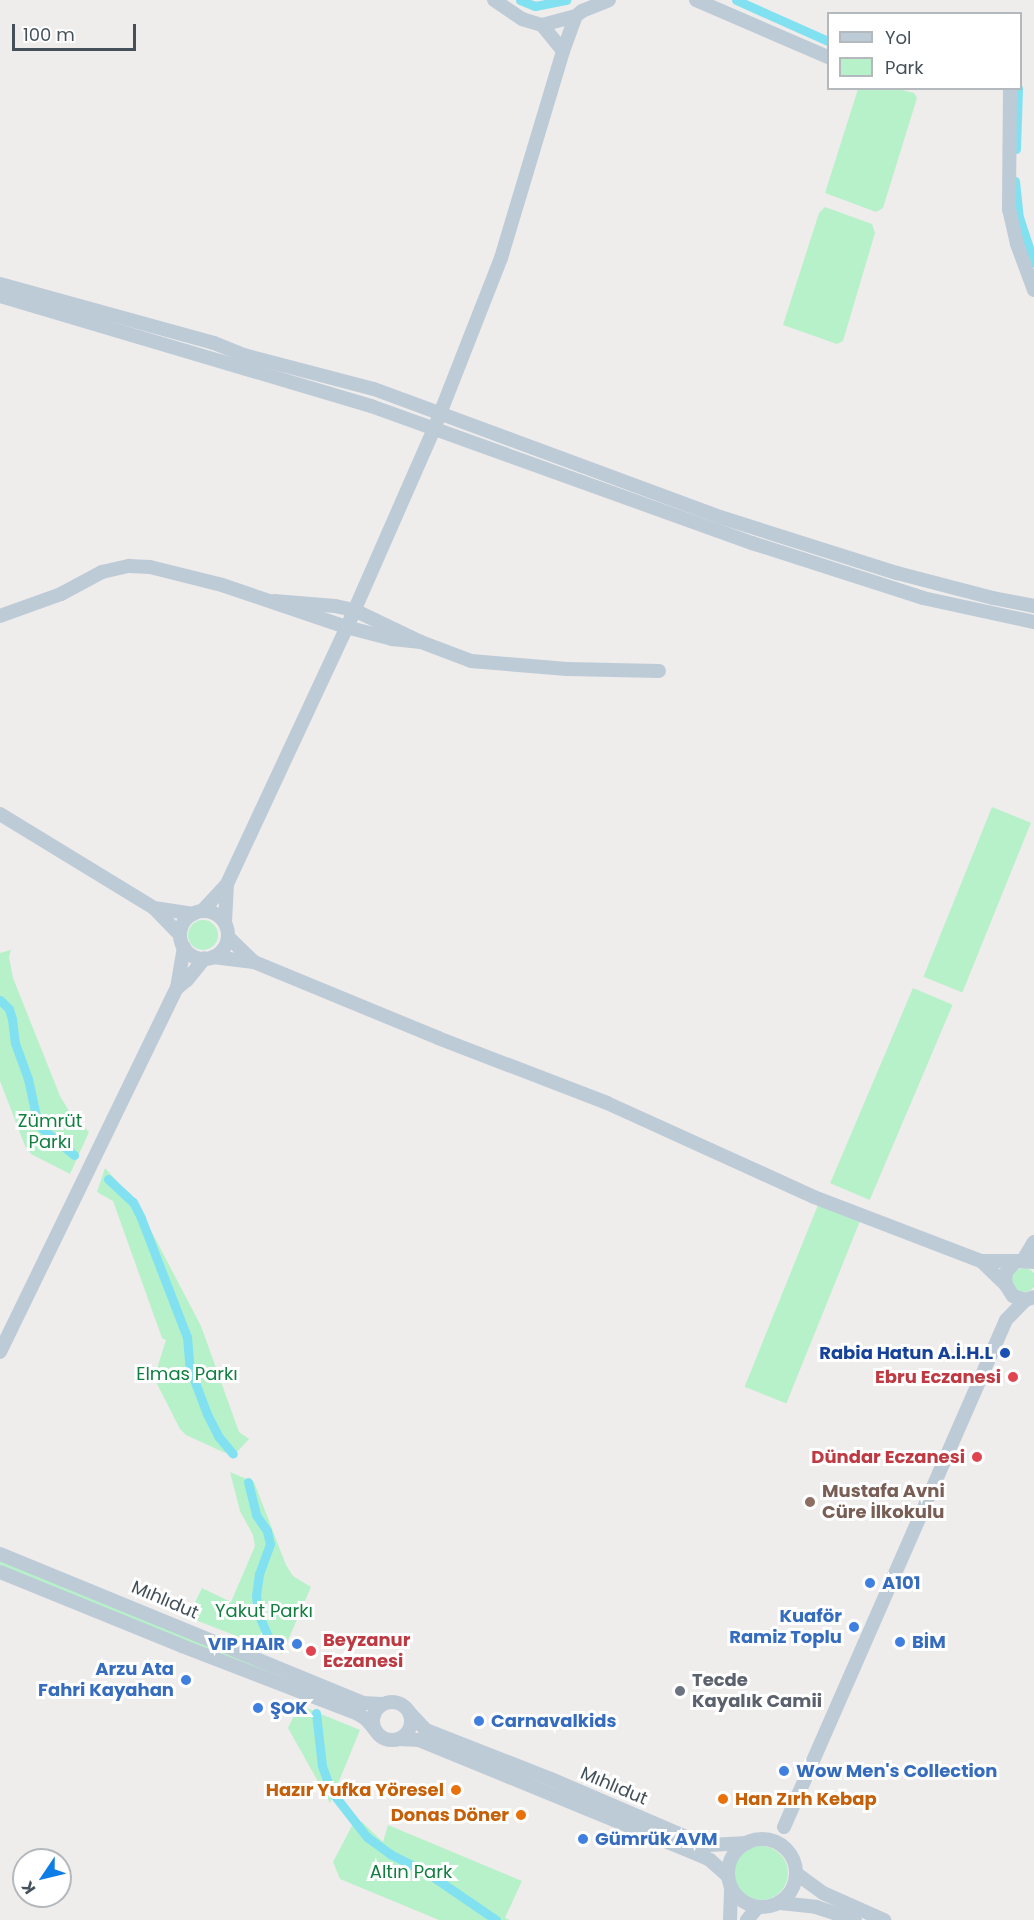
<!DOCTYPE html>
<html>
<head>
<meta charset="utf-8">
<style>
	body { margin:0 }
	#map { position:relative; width:1034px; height:1920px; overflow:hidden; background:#efecec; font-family:Poppins,sans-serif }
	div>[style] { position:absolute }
	.green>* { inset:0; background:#b7f1c9; transform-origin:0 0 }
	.round { border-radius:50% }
	.canal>* { height:9px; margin:-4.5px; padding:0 4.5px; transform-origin:4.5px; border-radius:4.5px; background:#81e1f0 }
	.secondary>* { height:14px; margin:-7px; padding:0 7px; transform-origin:7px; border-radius:7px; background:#bdcbd7 }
	.secondary>.ring { margin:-7px; padding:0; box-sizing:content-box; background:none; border:14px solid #bdcbd7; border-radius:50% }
	.dots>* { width:16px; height:16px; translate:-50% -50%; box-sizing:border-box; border:3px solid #fff; border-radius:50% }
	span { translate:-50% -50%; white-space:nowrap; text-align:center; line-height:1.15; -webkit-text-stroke:6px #fff; paint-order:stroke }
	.park-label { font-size:18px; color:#117f40 }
	.transit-label { font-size:18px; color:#164399; font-weight:700 }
	.right { translate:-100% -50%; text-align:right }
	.health-label { font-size:18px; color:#be3a42; font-weight:700 }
	.left { translate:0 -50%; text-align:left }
	.education-label { font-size:18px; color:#785e54; font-weight:700 }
	.shop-label { font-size:18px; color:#366cbe; font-weight:700 }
	.street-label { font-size:18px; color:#44515a }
	.worship-label { font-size:18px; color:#5b616d; font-weight:700 }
	.food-label { font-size:18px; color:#c56008; font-weight:700 }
	.legend { position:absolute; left:827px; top:12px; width:195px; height:78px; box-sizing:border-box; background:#fff; border:2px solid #b4b9bd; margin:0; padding:8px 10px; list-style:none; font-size:18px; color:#44515a }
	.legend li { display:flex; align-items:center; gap:12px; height:30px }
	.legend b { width:30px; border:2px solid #b4b9bd }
	.north { position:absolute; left:12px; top:1848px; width:60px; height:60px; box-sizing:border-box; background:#fff; border:2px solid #b4b9bd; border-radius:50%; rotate:235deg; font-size:16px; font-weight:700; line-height:24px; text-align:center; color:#44515a }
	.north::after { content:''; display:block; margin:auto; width:21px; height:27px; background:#0f7de6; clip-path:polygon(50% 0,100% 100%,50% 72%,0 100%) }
	.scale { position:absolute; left:12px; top:24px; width:124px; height:27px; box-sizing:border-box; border:3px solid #44515a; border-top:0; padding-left:8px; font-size:18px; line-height:21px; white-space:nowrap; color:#44515a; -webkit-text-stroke:4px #fff; paint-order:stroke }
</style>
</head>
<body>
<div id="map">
	<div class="green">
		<div style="clip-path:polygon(858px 89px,898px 89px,914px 93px,917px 98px,883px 208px,876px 212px,825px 193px)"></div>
		<div style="clip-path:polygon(825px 207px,872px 224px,875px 233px,843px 341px,837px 344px,783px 325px,819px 213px)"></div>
		<div style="left:992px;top:807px;width:42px;height:183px;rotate:22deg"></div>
		<div class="round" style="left:188px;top:920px;width:30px;height:30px"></div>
		<div style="clip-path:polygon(11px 950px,9px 957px,13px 978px,60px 1096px,69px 1111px,89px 1132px,70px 1174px,31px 1154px,25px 1146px,0 1081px,0 953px)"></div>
		<div style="left:913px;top:988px;width:43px;height:212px;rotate:23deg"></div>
		<div style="clip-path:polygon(105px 1168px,136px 1202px,201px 1326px,239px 1432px,249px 1439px,238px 1451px,231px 1454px,223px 1452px,186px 1435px,180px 1429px,154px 1378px,166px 1340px,162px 1338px,113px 1201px,97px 1192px)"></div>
		<div style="left:818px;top:1205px;width:45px;height:196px;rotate:22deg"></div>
		<div class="round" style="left:1012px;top:1268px;width:24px;height:24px"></div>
		<div style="clip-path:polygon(230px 1472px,254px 1482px,286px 1565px,293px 1576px,311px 1587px,282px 1654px,188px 1617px,202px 1588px,231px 1602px,255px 1546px,253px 1535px,240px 1511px)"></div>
		<div style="left:0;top:1560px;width:388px;height:6px;rotate:22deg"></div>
		<div style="clip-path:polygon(299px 1705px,360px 1730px,330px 1803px,288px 1728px)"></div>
		<div style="clip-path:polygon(355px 1820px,362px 1822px,383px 1842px,388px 1825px,522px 1881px,505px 1918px,510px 1920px,439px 1920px,340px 1879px,333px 1862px)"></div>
		<div class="round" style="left:734px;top:1846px;width:54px;height:54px"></div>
	</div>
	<div class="canal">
		<div style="left:520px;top:0;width:16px;rotate:22deg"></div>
		<div style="left:535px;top:6px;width:32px;rotate:-11deg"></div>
		<div style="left:736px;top:0;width:101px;rotate:24deg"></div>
		<div style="left:1016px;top:149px;width:61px;rotate:-88.1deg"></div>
		<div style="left:1015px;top:181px;width:36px;rotate:84deg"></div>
		<div style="left:1019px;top:217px;width:48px;rotate:71.9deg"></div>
		<div style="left:0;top:1000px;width:13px;rotate:45deg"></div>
		<div style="left:9px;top:1009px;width:10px;rotate:73deg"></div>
		<div style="left:12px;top:1019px;width:24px;rotate:83deg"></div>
		<div style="left:15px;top:1043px;width:38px;rotate:70deg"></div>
		<div style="left:28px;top:1079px;width:47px;rotate:77.7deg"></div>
		<div style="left:38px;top:1125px;width:47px;rotate:39.8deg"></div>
		<div style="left:108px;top:1179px;width:34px;rotate:43deg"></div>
		<div style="left:133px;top:1202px;width:18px;rotate:63deg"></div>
		<div style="left:141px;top:1218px;width:128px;rotate:68.9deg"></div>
		<div style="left:187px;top:1337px;width:32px;rotate:85deg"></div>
		<div style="left:190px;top:1369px;width:48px;rotate:69.3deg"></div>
		<div style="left:207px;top:1414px;width:25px;rotate:63deg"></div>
		<div style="left:218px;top:1436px;width:23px;rotate:50deg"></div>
		<div style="left:248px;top:1482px;width:34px;rotate:76deg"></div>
		<div style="left:256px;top:1515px;width:19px;rotate:55deg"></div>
		<div style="left:267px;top:1531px;width:13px;rotate:77deg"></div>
		<div style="left:270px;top:1544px;width:32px;rotate:110deg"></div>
		<div style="left:259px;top:1574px;width:21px;rotate:98deg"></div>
		<div style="left:256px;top:1595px;width:18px;rotate:84deg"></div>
		<div style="left:258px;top:1613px;width:26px;rotate:67deg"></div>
		<div style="left:316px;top:1713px;width:53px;rotate:83.5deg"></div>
		<div style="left:322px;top:1766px;width:27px;rotate:70deg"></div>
		<div style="left:331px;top:1791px;width:58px;rotate:52deg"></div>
		<div style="left:367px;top:1837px;width:29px;rotate:36deg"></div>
		<div style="left:390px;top:1854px;width:40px;rotate:26.6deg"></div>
		<div style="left:426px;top:1872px;width:85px;rotate:34.4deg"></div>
	</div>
	<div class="secondary">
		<div style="left:494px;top:0;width:34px;rotate:34deg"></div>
		<div style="left:522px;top:19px;width:21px;rotate:17deg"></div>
		<div style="left:542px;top:25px;width:35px;rotate:-15deg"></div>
		<div style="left:576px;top:16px;width:8px;rotate:-40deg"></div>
		<div style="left:582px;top:11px;width:29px;rotate:-22deg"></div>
		<div style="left:696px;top:0;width:144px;rotate:23.4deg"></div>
		<div style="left:542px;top:25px;width:33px;rotate:51deg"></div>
		<div style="left:1010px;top:88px;width:121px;rotate:90.5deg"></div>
		<div style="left:1009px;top:209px;width:36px;rotate:77deg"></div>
		<div style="left:1017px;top:244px;width:49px;rotate:69.7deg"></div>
		<div style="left:0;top:284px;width:222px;rotate:15.4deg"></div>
		<div style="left:214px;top:343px;width:32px;rotate:22deg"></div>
		<div style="left:244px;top:355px;width:134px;rotate:14.7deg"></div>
		<div style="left:374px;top:389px;width:369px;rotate:20.3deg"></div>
		<div style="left:720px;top:517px;width:186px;rotate:17.6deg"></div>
		<div style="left:897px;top:573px;width:99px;rotate:14.6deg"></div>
		<div style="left:993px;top:598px;width:42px;rotate:11deg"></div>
		<div style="left:0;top:296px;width:387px;rotate:16.5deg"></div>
		<div style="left:371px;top:406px;width:405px;rotate:19.8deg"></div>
		<div style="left:752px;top:543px;width:180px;rotate:17.8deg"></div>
		<div style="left:923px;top:598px;width:114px;rotate:12.2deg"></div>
		<div style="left:0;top:616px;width:65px;rotate:-19.8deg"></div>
		<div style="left:61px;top:594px;width:47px;rotate:-28.2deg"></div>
		<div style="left:102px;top:572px;width:28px;rotate:-13deg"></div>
		<div style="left:129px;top:566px;width:21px;rotate:3deg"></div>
		<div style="left:150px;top:567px;width:74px;rotate:14deg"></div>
		<div style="left:222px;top:585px;width:131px;rotate:18.7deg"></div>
		<div style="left:346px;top:627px;width:48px;rotate:14.6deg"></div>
		<div style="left:392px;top:639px;width:29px;rotate:6deg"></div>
		<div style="left:421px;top:642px;width:74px;rotate:-154.5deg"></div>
		<div style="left:354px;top:610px;width:19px;rotate:-168deg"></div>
		<div style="left:335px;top:606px;width:61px;rotate:-175.3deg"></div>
		<div style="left:421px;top:642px;width:53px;rotate:20.8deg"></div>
		<div style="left:471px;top:661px;width:96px;rotate:4.8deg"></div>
		<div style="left:567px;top:669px;width:92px;rotate:1.2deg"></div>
		<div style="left:0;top:814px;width:180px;rotate:31.4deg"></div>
		<div style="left:227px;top:884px;width:293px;rotate:-65deg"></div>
		<div style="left:351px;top:618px;width:206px;rotate:-66.3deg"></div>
		<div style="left:434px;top:429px;width:184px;rotate:-68.6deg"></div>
		<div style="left:501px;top:258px;width:216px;rotate:-73.3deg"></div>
		<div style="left:563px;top:51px;width:37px;rotate:-70deg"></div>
		<div style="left:202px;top:911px;width:37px;rotate:-47deg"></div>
		<div style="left:227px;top:884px;width:39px;rotate:93deg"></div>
		<div class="ring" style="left:180px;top:911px;width:34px;height:34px"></div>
		<div style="left:180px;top:935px;width:37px;rotate:-134deg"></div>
		<div style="left:154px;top:908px;width:40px;rotate:8.5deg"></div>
		<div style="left:184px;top:947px;width:42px;rotate:99.7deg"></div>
		<div style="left:177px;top:988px;width:13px;rotate:-39deg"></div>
		<div style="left:187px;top:980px;width:28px;rotate:-51deg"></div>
		<div style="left:213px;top:957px;width:41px;rotate:7deg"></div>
		<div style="left:254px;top:962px;width:36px;rotate:-136deg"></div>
		<div style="left:254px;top:962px;width:199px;rotate:22.4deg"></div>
		<div style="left:438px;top:1038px;width:181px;rotate:21deg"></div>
		<div style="left:607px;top:1103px;width:227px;rotate:24.4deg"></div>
		<div style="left:814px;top:1197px;width:179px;rotate:21deg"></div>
		<div style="left:1023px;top:1260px;width:21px;rotate:-59deg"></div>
		<div style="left:1034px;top:1262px;width:18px;rotate:-177deg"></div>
		<div style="left:1016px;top:1261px;width:13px;rotate:132deg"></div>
		<div style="left:1007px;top:1271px;width:7px;rotate:106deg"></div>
		<div style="left:1005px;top:1278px;width:7px;rotate:82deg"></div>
		<div style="left:1006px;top:1285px;width:13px;rotate:58deg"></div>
		<div style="left:1013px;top:1296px;width:13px;rotate:18deg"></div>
		<div style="left:1025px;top:1300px;width:9px;rotate:-18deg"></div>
		<div style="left:1006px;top:1285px;width:35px;rotate:-136deg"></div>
		<div style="left:981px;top:1261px;width:35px"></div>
		<div style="left:0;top:1352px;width:405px;rotate:-64.1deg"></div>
		<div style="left:0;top:1554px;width:392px;rotate:22.3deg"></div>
		<div style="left:363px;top:1703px;width:19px;rotate:3deg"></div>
		<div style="left:0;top:1572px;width:196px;rotate:22.1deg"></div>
		<div style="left:182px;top:1646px;width:189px;rotate:21.1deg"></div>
		<div style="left:358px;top:1714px;width:9px;rotate:32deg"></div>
		<div style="left:366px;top:1719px;width:16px;rotate:50deg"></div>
		<div class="ring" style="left:373px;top:1702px;width:24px;height:24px"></div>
		<div style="left:409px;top:1712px;width:25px;rotate:47deg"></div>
		<div style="left:426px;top:1730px;width:134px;rotate:21.4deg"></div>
		<div style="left:551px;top:1779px;width:152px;rotate:23.2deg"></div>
		<div style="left:691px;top:1839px;width:19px;rotate:18deg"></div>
		<div style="left:709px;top:1845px;width:38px;rotate:-3deg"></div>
		<div style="left:398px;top:1739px;width:21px;rotate:3deg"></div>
		<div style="left:419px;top:1740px;width:293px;rotate:22.3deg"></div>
		<div style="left:690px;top:1851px;width:22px;rotate:24deg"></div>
		<div style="left:710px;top:1860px;width:24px;rotate:42deg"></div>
		<div style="left:784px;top:1827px;width:553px;rotate:-66.35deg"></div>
		<div style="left:1006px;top:1320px;width:28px;rotate:-46deg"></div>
		<div class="ring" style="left:728px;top:1839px;width:54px;height:54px"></div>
		<div style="left:797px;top:1874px;width:32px;rotate:36deg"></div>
		<div style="left:823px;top:1893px;width:67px;rotate:23.9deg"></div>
		<div style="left:780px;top:1903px;width:36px;rotate:6deg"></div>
		<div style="left:816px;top:1907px;width:41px;rotate:18.4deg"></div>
		<div style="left:730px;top:1920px;width:33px;rotate:-88deg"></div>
		<div style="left:747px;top:1920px;width:17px;rotate:-50deg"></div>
	</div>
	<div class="dots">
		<div style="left:1005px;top:1353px;background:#1a4fb4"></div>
		<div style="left:1013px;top:1377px;background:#e0444e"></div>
		<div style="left:977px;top:1457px;background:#e0444e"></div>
		<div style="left:810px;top:1502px;background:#8d6e63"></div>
		<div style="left:870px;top:1583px;background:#3f7fe0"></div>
		<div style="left:854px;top:1627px;background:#3f7fe0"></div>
		<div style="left:900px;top:1642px;background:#3f7fe0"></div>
		<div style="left:297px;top:1644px;background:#3f7fe0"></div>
		<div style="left:311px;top:1651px;background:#e0444e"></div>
		<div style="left:186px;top:1680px;background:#3f7fe0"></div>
		<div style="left:680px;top:1691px;background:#6b7280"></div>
		<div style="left:258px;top:1708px;background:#3f7fe0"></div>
		<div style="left:479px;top:1721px;background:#3f7fe0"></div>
		<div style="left:784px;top:1771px;background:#3f7fe0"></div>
		<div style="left:456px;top:1790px;background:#e8710a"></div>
		<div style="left:723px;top:1799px;background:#e8710a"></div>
		<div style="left:521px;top:1815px;background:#e8710a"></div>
		<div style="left:583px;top:1839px;background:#3f7fe0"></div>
	</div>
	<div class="park-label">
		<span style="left:50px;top:1132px">Zümrüt<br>Parkı</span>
		<span style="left:187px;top:1374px">Elmas Parkı</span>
		<span style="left:264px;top:1611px">Yakut Parkı</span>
		<span style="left:411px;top:1872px">Altın Park</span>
	</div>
	<div class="transit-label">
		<span class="right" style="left:993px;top:1353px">Rabia Hatun A.İ.H.L</span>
	</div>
	<div class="health-label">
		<span class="right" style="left:1001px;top:1377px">Ebru Eczanesi</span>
		<span class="right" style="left:965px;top:1457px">Dündar Eczanesi</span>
		<span class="left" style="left:323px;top:1651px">Beyzanur<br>Eczanesi</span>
	</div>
	<div class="education-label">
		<span class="left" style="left:822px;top:1502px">Mustafa Avni<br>Cüre İlkokulu</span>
	</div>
	<div class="shop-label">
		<span class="left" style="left:882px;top:1583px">A101</span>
		<span class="right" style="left:842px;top:1627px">Kuaför<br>Ramiz Toplu</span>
		<span class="left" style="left:912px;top:1642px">BİM</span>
		<span class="right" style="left:285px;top:1644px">VIP HAIR</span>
		<span class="right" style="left:174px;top:1680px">Arzu Ata<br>Fahri Kayahan</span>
		<span class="left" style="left:270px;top:1708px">ŞOK</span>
		<span class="left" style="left:491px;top:1721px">Carnavalkids</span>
		<span class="left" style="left:796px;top:1771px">Wow Men's Collection</span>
		<span class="left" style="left:595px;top:1839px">Gümrük AVM</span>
	</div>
	<div class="street-label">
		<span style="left:165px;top:1600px;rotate:23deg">Mıhlıdut</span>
		<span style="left:614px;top:1786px;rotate:23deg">Mıhlıdut</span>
	</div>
	<div class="worship-label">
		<span class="left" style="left:692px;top:1691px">Tecde<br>Kayalık Camii</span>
	</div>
	<div class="food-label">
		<span class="right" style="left:444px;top:1790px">Hazır Yufka Yöresel</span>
		<span class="left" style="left:735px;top:1799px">Han Zırh Kebap</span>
		<span class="right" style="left:509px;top:1815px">Donas Döner</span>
	</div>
	<ul class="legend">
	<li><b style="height:8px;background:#bdcbd7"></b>Yol</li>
	<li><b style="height:16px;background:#b7f1c9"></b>Park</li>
	</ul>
	<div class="north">K</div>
	<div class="scale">100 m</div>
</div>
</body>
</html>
